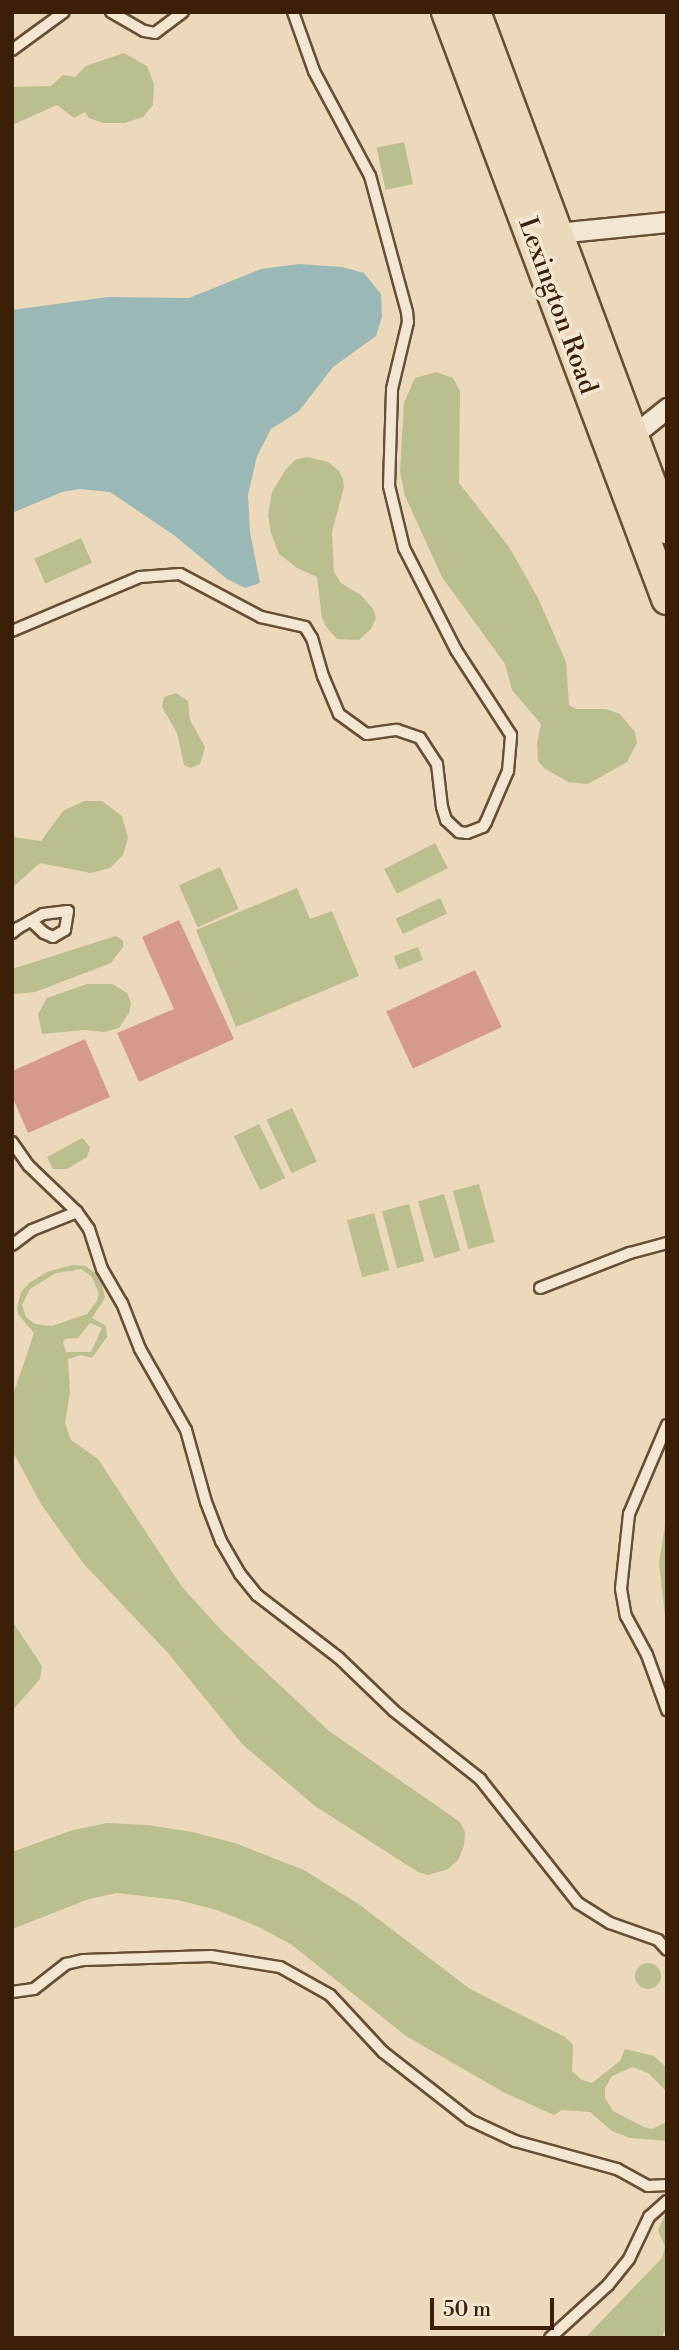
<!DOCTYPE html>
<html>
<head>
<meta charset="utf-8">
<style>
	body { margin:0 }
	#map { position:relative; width:679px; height:2350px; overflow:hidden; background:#ecd8bb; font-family:"Libre Bodoni",serif }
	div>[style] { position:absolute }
	.green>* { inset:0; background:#bbbe8e; transform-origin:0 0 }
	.round { border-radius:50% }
	.water>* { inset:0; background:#9ab9b6 }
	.building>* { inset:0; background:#d59a89; transform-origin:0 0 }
	.roads { filter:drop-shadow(2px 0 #674e34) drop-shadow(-2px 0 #674e34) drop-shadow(0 2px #674e34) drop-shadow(0 -2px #674e34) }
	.lane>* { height:10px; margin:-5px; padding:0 5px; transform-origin:5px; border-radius:5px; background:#f3e6d3 }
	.street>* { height:19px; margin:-9.5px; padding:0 9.5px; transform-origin:9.5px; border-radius:9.5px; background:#f3e6d3 }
	.primary>* { height:30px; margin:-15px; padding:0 15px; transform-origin:15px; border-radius:15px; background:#ecd8bb }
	span { translate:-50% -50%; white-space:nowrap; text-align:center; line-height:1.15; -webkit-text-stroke:7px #f3e6d3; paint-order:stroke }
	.street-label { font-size:26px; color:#3b2007 }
	.frame { position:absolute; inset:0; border:14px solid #3b2007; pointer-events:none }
	.scale { position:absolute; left:430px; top:2298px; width:124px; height:32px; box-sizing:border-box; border:4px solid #3b2007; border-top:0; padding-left:9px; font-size:21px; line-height:24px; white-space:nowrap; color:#3b2007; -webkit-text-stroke:5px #f3e6d3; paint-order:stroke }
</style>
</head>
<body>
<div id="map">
	<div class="green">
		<div style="clip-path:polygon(124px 53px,147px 66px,154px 84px,153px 105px,143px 117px,125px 123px,103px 123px,89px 118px,85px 112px,74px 118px,57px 105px,12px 125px,12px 87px,51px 86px,63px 75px,75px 77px,86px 66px)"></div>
		<div style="left:404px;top:142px;width:43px;height:28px;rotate:78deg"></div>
		<div style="clip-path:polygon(436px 372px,453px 378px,460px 391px,459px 483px,509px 547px,538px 598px,566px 662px,569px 705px,576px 709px,606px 709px,620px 714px,635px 732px,637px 743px,627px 762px,588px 784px,568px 782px,544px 768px,538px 761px,537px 743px,541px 724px,512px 690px,505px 664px,442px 577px,405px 496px,400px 472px,404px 403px,415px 378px)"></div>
		<div style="clip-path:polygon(307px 457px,328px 462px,339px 471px,343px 479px,344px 487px,332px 532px,334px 572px,341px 583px,361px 595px,373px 609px,376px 618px,371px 629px,359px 640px,337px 639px,327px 628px,322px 618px,317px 577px,297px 568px,279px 554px,271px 533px,268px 515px,272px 492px,286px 469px,295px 460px)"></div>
		<div style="left:81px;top:538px;width:27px;height:51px;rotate:66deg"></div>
		<div style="clip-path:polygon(176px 693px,188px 701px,190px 720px,205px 747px,200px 764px,191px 768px,184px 765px,177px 733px,162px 707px,164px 697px)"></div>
		<div style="clip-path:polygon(84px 801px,102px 801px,122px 816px,128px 838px,123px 855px,110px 868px,91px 873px,40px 863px,12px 888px,12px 837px,41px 841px,63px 811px)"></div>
		<div style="left:435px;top:843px;width:28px;height:57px;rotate:63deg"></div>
		<div style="left:220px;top:867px;width:46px;height:45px;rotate:66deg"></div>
		<div style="clip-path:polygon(297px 888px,310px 919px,332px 911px,359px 976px,236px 1027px,196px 930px)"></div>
		<div style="left:440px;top:898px;width:17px;height:49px;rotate:65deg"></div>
		<div style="clip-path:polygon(116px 936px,123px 941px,123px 947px,111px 963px,35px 992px,14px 994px,12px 969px)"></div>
		<div style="left:418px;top:947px;width:14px;height:26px;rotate:69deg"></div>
		<div style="clip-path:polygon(87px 984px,112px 984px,127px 993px,131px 1003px,129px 1013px,119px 1028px,104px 1032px,84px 1030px,42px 1034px,38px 1014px,47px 998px)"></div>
		<div style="left:292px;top:1108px;width:59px;height:28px;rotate:65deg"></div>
		<div style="left:259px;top:1124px;width:60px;height:28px;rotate:64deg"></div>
		<div style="clip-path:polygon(82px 1138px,90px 1147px,87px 1157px,67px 1169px,53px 1169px,47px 1157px)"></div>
		<div style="left:479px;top:1184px;width:60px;height:27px;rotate:75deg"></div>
		<div style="left:444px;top:1194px;width:59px;height:27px;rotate:74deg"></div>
		<div style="left:409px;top:1204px;width:59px;height:28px;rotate:75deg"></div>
		<div style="left:374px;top:1213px;width:59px;height:28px;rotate:75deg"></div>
		<div style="clip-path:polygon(evenodd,72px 1265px,85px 1266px,100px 1276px,105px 1298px,92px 1318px,106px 1326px,107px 1337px,92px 1358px,81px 1355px,68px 1359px,70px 1392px,65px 1423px,71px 1440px,98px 1459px,182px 1587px,223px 1632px,329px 1731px,460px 1822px,465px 1832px,464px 1846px,458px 1860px,448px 1869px,428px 1875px,418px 1872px,315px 1806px,243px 1745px,168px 1653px,83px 1563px,41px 1504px,12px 1450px,12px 1398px,34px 1333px,18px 1314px,17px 1307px,21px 1292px,29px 1283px,47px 1272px,72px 1265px,81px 1269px,92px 1277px,99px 1294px,97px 1301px,87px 1314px,52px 1326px,35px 1324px,26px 1317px,22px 1305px,30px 1289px,56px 1273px,81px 1269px,72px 1265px,90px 1323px,102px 1328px,91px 1352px,66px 1352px,63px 1343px,65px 1339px,78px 1338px,90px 1323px)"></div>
		<div style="clip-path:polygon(667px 1512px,667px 1634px,659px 1563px)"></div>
		<div style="clip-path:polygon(12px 1621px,42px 1666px,40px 1679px,12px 1711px)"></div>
		<div style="clip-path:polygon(107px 1823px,148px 1825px,192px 1832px,235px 1843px,304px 1870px,360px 1905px,470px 1989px,565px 2037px,573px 2045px,572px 2071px,582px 2080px,592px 2083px,620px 2061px,625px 2049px,654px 2056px,667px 2068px,667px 2092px,648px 2073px,633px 2067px,612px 2076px,605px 2088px,605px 2098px,613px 2111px,644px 2127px,652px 2129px,667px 2122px,667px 2141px,630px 2138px,612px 2131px,590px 2112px,562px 2110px,554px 2115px,505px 2093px,406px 2036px,292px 1945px,259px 1927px,217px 1910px,178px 1900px,117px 1893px,89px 1899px,12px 1929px,12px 1852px,73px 1830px)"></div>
		<div class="round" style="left:635px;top:1963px;width:26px;height:26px"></div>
		<div style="clip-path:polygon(667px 2211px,667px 2327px,661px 2338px,585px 2338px,662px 2258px,665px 2247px,658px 2230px)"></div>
	</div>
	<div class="water">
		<div style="clip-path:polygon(299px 264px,342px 267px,364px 273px,381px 294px,382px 317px,376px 336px,333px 367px,299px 411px,271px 429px,257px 456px,248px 495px,250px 532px,260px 583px,245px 588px,227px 579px,175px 536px,110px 492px,80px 489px,62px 492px,12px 513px,12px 310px,108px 297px,189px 298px,261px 269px)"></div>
	</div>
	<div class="building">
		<div style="clip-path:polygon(179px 920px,234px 1039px,139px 1082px,117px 1033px,174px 1009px,142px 937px)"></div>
		<div style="left:475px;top:970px;width:63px;height:98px;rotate:65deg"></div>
		<div style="clip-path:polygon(85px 1039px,110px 1097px,28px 1133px,12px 1096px,12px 1071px)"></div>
	</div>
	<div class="roads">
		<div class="lane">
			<div style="left:111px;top:12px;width:38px;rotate:30deg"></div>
			<div style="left:144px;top:31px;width:11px;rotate:10deg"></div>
			<div style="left:155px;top:33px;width:35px;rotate:-37deg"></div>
			<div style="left:12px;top:50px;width:64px;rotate:-36.2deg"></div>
			<div style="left:12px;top:631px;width:139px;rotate:-22.9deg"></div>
			<div style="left:140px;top:577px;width:40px;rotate:-4.3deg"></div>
			<div style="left:180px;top:574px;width:92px;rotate:28deg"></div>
			<div style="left:261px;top:617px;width:45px;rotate:12.8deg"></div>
			<div style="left:305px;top:627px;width:13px;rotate:58deg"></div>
			<div style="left:312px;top:638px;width:40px;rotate:74deg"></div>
			<div style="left:323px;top:676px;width:41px;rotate:67.2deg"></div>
			<div style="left:339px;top:714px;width:34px;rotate:36deg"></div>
			<div style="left:367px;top:734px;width:30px;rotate:-8deg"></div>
			<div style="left:397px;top:730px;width:24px;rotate:19deg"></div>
			<div style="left:420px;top:738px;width:31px;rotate:57deg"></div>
			<div style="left:437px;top:764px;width:43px;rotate:83.4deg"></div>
			<div style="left:442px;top:807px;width:14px;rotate:73deg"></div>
			<div style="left:446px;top:820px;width:18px;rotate:43deg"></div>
			<div style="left:459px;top:832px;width:8px;rotate:7deg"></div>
			<div style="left:467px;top:833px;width:17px;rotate:-21deg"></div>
			<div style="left:483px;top:827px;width:6px;rotate:-59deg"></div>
			<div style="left:486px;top:822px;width:56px;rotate:-66.7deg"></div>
			<div style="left:508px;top:771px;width:36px;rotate:-85deg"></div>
			<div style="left:511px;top:735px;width:101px;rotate:-122.9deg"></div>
			<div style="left:456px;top:650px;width:114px;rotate:-117deg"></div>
			<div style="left:404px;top:548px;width:64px;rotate:-103.6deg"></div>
			<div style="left:389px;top:486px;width:97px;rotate:-88.2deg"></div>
			<div style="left:392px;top:389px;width:69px;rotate:-76.6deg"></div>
			<div style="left:408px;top:322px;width:10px;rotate:-96deg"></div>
			<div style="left:407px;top:312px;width:141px;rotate:-105.2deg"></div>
			<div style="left:370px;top:176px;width:119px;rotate:-118.1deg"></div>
			<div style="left:314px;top:71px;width:63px;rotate:-109.6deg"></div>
			<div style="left:12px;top:933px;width:8px;rotate:-40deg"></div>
			<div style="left:18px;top:928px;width:29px;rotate:-29deg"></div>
			<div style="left:43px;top:914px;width:25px;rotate:-7deg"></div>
			<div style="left:68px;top:911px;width:19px;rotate:99deg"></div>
			<div style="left:65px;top:930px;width:14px;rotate:150deg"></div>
			<div style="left:53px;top:937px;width:10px;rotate:-156deg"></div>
			<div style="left:44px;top:933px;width:18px;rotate:-137deg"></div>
			<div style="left:12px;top:1142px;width:29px;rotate:55deg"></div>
			<div style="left:29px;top:1166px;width:66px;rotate:43.8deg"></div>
			<div style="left:77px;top:1212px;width:48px;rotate:158.2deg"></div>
			<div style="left:32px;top:1230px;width:25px;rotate:143deg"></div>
			<div style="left:77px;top:1212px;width:21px;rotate:55deg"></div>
			<div style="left:89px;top:1229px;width:42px;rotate:72deg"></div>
			<div style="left:102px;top:1269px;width:39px;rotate:60deg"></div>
			<div style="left:122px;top:1303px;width:49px;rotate:68.6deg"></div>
			<div style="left:140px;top:1349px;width:93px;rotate:60.4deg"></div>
			<div style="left:186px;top:1430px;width:75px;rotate:74.5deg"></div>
			<div style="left:206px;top:1502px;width:42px;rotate:69deg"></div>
			<div style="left:221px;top:1541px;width:38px;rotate:60deg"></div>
			<div style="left:240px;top:1574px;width:27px;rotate:51deg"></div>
			<div style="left:257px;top:1595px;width:103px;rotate:37.5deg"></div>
			<div style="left:339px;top:1658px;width:76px;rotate:43.9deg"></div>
			<div style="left:394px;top:1711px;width:110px;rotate:38.3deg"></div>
			<div style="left:480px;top:1779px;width:158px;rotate:51.7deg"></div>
			<div style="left:578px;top:1903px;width:38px;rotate:32deg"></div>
			<div style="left:610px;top:1923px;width:51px;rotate:19.5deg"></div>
			<div style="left:658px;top:1940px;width:13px;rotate:48deg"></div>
			<div style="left:540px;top:1288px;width:97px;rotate:-21.3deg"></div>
			<div style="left:630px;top:1253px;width:38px;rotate:-15deg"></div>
			<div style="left:667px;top:1425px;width:97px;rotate:113.1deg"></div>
			<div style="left:629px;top:1514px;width:75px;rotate:96.1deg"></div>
			<div style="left:621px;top:1589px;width:27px;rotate:80deg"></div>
			<div style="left:626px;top:1616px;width:44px;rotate:61.7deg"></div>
			<div style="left:647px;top:1655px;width:59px;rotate:70deg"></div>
			<div style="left:12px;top:1992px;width:22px;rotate:-8deg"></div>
			<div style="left:34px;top:1989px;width:41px;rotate:-38deg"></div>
			<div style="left:66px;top:1964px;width:18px;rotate:-13deg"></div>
			<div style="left:84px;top:1960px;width:127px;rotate:-1.8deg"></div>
			<div style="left:211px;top:1956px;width:70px;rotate:9.1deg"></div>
			<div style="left:280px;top:1967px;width:57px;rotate:29.2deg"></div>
			<div style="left:330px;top:1995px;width:78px;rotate:47.1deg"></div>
			<div style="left:383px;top:2052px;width:110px;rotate:38deg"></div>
			<div style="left:470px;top:2120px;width:50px;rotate:25deg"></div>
			<div style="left:515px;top:2141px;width:106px;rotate:15.4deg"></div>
			<div style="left:617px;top:2169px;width:35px;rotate:29deg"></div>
			<div style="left:648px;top:2186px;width:19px;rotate:-3deg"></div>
			<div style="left:550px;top:2338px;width:79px;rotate:-42.4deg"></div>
			<div style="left:608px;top:2285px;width:33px;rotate:-51deg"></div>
			<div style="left:629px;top:2259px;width:47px;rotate:-64.5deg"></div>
			<div style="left:649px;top:2217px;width:24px;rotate:-42deg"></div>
		</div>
		<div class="street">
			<div style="left:546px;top:234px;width:122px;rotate:-5.7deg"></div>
			<div style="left:626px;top:441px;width:53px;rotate:-38.8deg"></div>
		</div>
		<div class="primary">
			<div style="left:447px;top:12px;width:627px;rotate:69.45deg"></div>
			<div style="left:475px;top:12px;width:551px;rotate:69.59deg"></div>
		</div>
	</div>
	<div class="street-label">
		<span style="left:557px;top:306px;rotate:70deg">Lexington Road</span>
	</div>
	<div class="frame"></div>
	<div class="scale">50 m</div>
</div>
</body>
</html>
